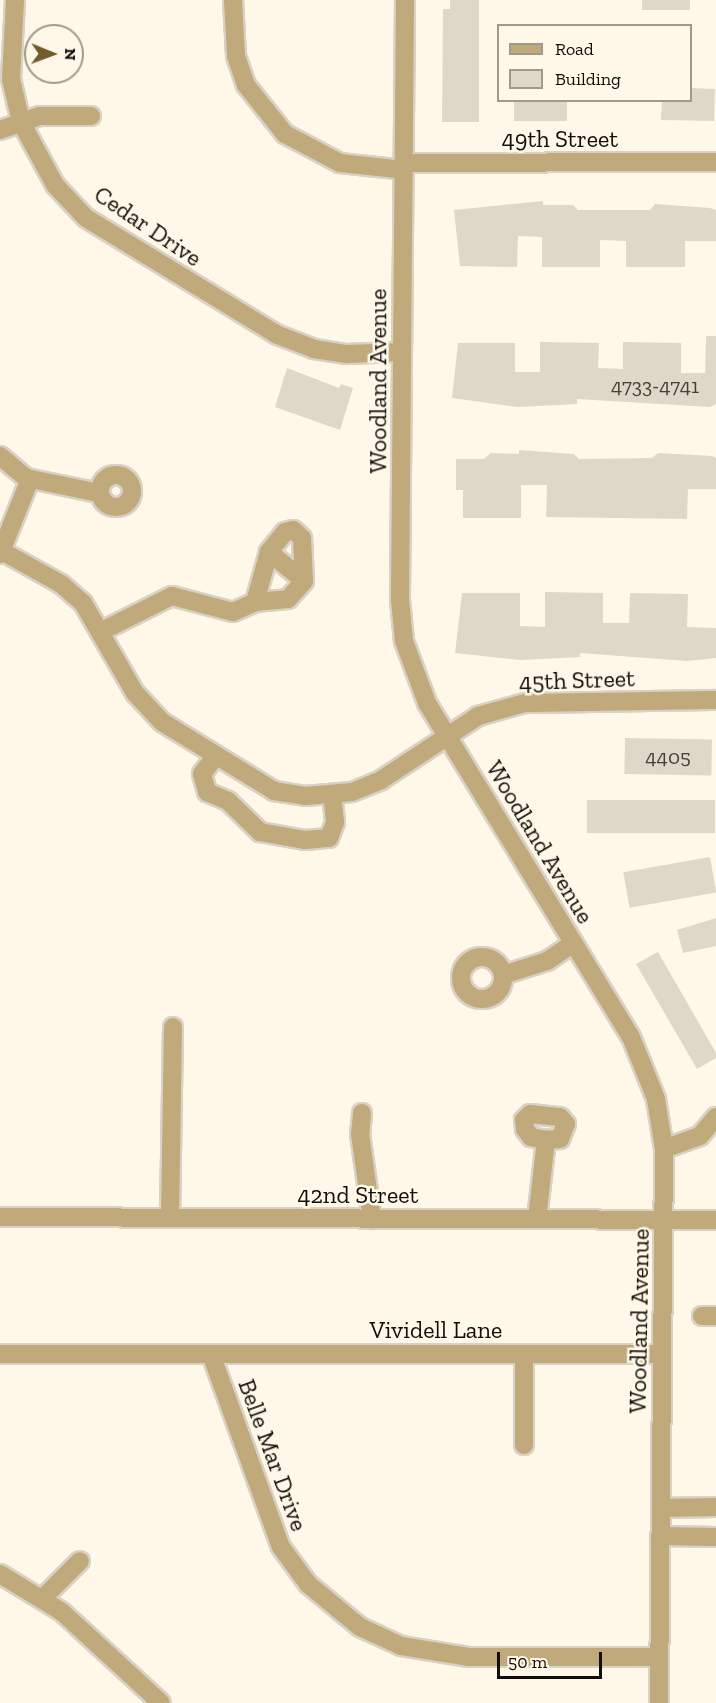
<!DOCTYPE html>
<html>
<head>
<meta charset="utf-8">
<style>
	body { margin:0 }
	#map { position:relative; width:716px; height:1703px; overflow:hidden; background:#fff7e8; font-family:"Zilla Slab",serif }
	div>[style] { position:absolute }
	.building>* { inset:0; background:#dfd8c8; transform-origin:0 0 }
	.roads { filter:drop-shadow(2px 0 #d9d2c4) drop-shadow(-2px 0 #d9d2c4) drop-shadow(0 2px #d9d2c4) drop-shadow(0 -2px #d9d2c4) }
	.minor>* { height:18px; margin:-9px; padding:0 9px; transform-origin:9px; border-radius:9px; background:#c0a97a }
	.minor>.ring { margin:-9px; padding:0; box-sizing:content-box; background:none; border:18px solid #c0a97a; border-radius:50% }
	span { translate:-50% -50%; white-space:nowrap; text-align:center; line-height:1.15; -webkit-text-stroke:5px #fff7e8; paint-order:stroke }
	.number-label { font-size:21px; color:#444039 }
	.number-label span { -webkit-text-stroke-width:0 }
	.street-label { font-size:24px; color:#100e09 }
	.legend { position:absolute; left:497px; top:24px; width:195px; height:78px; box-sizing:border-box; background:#fff7e8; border:2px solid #9f9a8f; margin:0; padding:8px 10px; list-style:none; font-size:18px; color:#100e09 }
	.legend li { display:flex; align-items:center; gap:12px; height:30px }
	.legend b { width:30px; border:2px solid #9f9a8f }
	.north { position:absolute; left:24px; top:24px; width:60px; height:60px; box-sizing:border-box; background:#fff7e8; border:2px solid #9f9a8f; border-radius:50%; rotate:91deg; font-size:16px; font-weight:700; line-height:24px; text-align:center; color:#100e09 }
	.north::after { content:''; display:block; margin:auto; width:21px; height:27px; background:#715c2b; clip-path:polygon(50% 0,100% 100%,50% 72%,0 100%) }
	.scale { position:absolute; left:497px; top:1652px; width:105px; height:27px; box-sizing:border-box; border:3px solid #100e09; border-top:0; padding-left:8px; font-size:18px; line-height:21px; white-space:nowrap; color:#100e09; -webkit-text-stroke:4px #fff7e8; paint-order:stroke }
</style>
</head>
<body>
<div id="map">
	<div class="building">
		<div style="clip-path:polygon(450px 0,479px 0,479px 122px,442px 122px,443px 9px,450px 9px)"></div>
		<div style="left:642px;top:0;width:48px;height:10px"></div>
		<div style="clip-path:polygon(690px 88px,715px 89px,714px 121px,661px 120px,662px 100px,690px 100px)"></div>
		<div style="left:514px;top:100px;width:53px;height:21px"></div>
		<div style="clip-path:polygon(543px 201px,543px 205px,573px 205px,578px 210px,650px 210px,655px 204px,710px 208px,716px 210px,716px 241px,685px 241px,685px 267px,626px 267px,626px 241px,600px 240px,600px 267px,542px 267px,542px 237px,518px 236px,517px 267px,460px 266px,454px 210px)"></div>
		<div style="clip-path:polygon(706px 336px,716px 336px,716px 404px,710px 407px,577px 399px,577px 404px,517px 407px,452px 398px,458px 343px,515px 343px,515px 372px,540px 372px,540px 342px,599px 343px,598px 368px,623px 369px,623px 342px,681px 343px,681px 373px,705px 373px)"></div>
		<div style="clip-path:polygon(287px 368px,339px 388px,341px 384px,353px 388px,340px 430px,275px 407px)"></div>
		<div style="clip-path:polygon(519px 450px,574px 454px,579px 459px,652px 458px,658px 453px,712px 456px,716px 458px,716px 489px,688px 489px,687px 519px,546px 517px,547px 485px,521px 485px,521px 518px,463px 518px,463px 490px,456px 490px,456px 459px,484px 459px,491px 453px,519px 454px)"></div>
		<div style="clip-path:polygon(545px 592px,603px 593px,603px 623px,629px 623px,630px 593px,688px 594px,687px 627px,716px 628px,716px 658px,687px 661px,580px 653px,580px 657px,520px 660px,455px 653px,462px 593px,520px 593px,520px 626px,545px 627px)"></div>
		<div style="left:625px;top:738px;width:87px;height:36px;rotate:1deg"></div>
		<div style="left:587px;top:800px;width:128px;height:33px"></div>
		<div style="left:710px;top:857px;width:36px;height:88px;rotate:80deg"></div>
		<div style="clip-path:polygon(716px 918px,716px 946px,683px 953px,677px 930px)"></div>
		<div style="clip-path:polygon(658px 952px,716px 1053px,716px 1058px,697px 1069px,636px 964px)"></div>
	</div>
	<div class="roads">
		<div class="minor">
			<div style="left:15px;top:0;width:79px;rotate:92.9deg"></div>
			<div style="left:11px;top:79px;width:44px;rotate:76.9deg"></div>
			<div style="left:21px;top:122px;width:72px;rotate:61.6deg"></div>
			<div style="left:55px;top:185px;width:45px;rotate:46.8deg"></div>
			<div style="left:86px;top:218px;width:225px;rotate:31.4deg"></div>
			<div style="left:278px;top:335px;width:39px;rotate:21deg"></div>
			<div style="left:314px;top:349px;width:33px;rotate:9deg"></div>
			<div style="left:347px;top:354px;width:55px;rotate:-2.1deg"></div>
			<div style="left:233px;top:0;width:56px;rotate:86.9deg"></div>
			<div style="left:236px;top:56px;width:31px;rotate:71deg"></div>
			<div style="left:246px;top:85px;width:63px;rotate:51.5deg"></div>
			<div style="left:285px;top:134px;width:62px;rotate:27.8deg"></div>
			<div style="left:340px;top:163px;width:64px;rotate:6.2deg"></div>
			<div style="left:405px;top:0;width:600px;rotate:90.48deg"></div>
			<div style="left:400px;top:600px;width:41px;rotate:84.4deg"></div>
			<div style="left:404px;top:641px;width:66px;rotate:69.6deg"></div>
			<div style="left:427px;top:703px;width:391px;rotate:58.6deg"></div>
			<div style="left:631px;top:1037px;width:67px;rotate:68deg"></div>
			<div style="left:656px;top:1099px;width:51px;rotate:80.9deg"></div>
			<div style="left:664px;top:1149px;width:554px;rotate:90.52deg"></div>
			<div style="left:0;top:130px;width:41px;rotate:-19.7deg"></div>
			<div style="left:39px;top:116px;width:52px"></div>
			<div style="left:404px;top:163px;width:312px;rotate:-0.2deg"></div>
			<div style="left:0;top:456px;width:34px;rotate:40deg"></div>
			<div style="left:26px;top:478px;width:75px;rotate:11.6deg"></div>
			<div class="ring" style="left:100px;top:475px;width:14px;height:14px"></div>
			<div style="left:0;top:550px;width:70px;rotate:29.1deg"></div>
			<div style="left:61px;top:584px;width:29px;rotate:41deg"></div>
			<div style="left:83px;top:603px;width:104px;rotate:60deg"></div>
			<div style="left:135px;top:693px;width:40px;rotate:47deg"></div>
			<div style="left:162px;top:722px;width:132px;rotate:31.6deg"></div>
			<div style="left:274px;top:791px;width:31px;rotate:9deg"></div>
			<div style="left:305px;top:796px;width:47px;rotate:-4.9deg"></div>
			<div style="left:352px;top:792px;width:31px;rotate:-22deg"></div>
			<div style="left:381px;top:780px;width:116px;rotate:-33.4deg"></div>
			<div style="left:478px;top:716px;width:49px;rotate:-15.5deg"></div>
			<div style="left:525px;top:703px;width:191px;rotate:-0.9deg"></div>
			<div style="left:0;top:554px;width:81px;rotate:-68.2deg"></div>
			<div style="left:255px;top:602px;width:52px;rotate:-74.4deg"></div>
			<div style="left:269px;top:552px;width:45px;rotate:39.6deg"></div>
			<div style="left:102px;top:631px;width:78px;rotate:-26.6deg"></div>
			<div style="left:172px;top:596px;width:63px;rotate:14.7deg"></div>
			<div style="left:233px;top:612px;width:24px;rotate:-24deg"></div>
			<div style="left:255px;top:602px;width:33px;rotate:-5deg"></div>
			<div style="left:288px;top:599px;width:24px;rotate:-48deg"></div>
			<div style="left:304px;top:581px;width:43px;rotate:-92.7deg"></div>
			<div style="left:302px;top:538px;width:12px;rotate:-138deg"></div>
			<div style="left:293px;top:530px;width:8px;rotate:166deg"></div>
			<div style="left:285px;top:532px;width:26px;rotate:129deg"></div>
			<div style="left:214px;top:758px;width:20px;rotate:127deg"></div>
			<div style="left:202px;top:774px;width:19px;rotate:74deg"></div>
			<div style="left:207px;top:792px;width:23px;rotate:23deg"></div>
			<div style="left:228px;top:801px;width:45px;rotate:44.1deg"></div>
			<div style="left:260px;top:832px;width:46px;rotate:10.1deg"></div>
			<div style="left:305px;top:840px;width:24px;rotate:-5deg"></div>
			<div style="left:329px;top:838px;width:17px;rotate:-69deg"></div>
			<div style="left:335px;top:822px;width:27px;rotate:-96deg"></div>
			<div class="ring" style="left:461px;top:957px;width:24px;height:24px"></div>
			<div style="left:503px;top:975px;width:46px;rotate:-17.7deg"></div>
			<div style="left:547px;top:961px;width:32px;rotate:-34deg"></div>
			<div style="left:362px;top:1113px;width:21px;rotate:95deg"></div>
			<div style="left:360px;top:1134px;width:86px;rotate:82deg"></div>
			<div style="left:664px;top:1149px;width:38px;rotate:-20deg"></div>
			<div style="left:700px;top:1136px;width:25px;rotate:-50deg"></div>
			<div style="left:0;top:1217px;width:716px;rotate:0.24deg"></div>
			<div style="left:170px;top:1218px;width:191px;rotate:-89.1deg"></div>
			<div style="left:537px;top:1219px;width:80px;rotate:-83.5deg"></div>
			<div style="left:546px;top:1140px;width:15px;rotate:-169deg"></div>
			<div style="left:531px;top:1137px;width:10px;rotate:-127deg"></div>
			<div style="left:525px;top:1129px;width:9px;rotate:-96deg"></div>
			<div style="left:524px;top:1120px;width:8px;rotate:-45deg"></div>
			<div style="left:530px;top:1114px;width:30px;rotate:6deg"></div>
			<div style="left:560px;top:1117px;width:9px;rotate:49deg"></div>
			<div style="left:566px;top:1124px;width:16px;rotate:112deg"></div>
			<div style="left:560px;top:1139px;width:14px;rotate:176deg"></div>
			<div style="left:702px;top:1316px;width:14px"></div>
			<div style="left:0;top:1354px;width:662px"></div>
			<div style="left:211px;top:1354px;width:205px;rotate:70.1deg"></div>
			<div style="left:281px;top:1547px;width:46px;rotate:53.9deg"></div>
			<div style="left:308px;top:1584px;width:67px;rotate:39.6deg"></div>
			<div style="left:360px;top:1627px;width:45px;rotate:24.9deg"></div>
			<div style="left:401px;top:1646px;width:68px;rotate:9.3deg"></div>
			<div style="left:468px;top:1657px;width:191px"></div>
			<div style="left:524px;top:1354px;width:91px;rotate:90deg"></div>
			<div style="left:661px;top:1508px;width:55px;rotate:-1deg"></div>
			<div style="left:660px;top:1536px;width:56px;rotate:1deg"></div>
			<div style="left:0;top:1574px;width:73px;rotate:31.5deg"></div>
			<div style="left:62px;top:1612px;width:134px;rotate:42.6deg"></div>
			<div style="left:43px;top:1598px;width:52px;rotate:-45deg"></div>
		</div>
	</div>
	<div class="number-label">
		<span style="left:655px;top:386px">4733-4741</span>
		<span style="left:668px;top:757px">4405</span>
	</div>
	<div class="street-label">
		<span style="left:560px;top:139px">49th Street</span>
		<span style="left:148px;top:226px;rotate:34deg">Cedar Drive</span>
		<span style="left:378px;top:381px;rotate:-90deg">Woodland Avenue</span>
		<span style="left:577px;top:680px;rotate:-2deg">45th Street</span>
		<span style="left:540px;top:842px;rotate:59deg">Woodland Avenue</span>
		<span style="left:358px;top:1195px">42nd Street</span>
		<span style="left:639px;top:1321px;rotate:-89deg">Woodland Avenue</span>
		<span style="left:436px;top:1330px">Vividell Lane</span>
		<span style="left:273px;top:1455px;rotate:70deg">Belle Mar Drive</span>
	</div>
	<ul class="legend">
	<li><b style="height:8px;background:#c0a97a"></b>Road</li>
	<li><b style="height:16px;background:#dfd8c8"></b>Building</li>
	</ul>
	<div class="north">N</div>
	<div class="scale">50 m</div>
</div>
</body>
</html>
